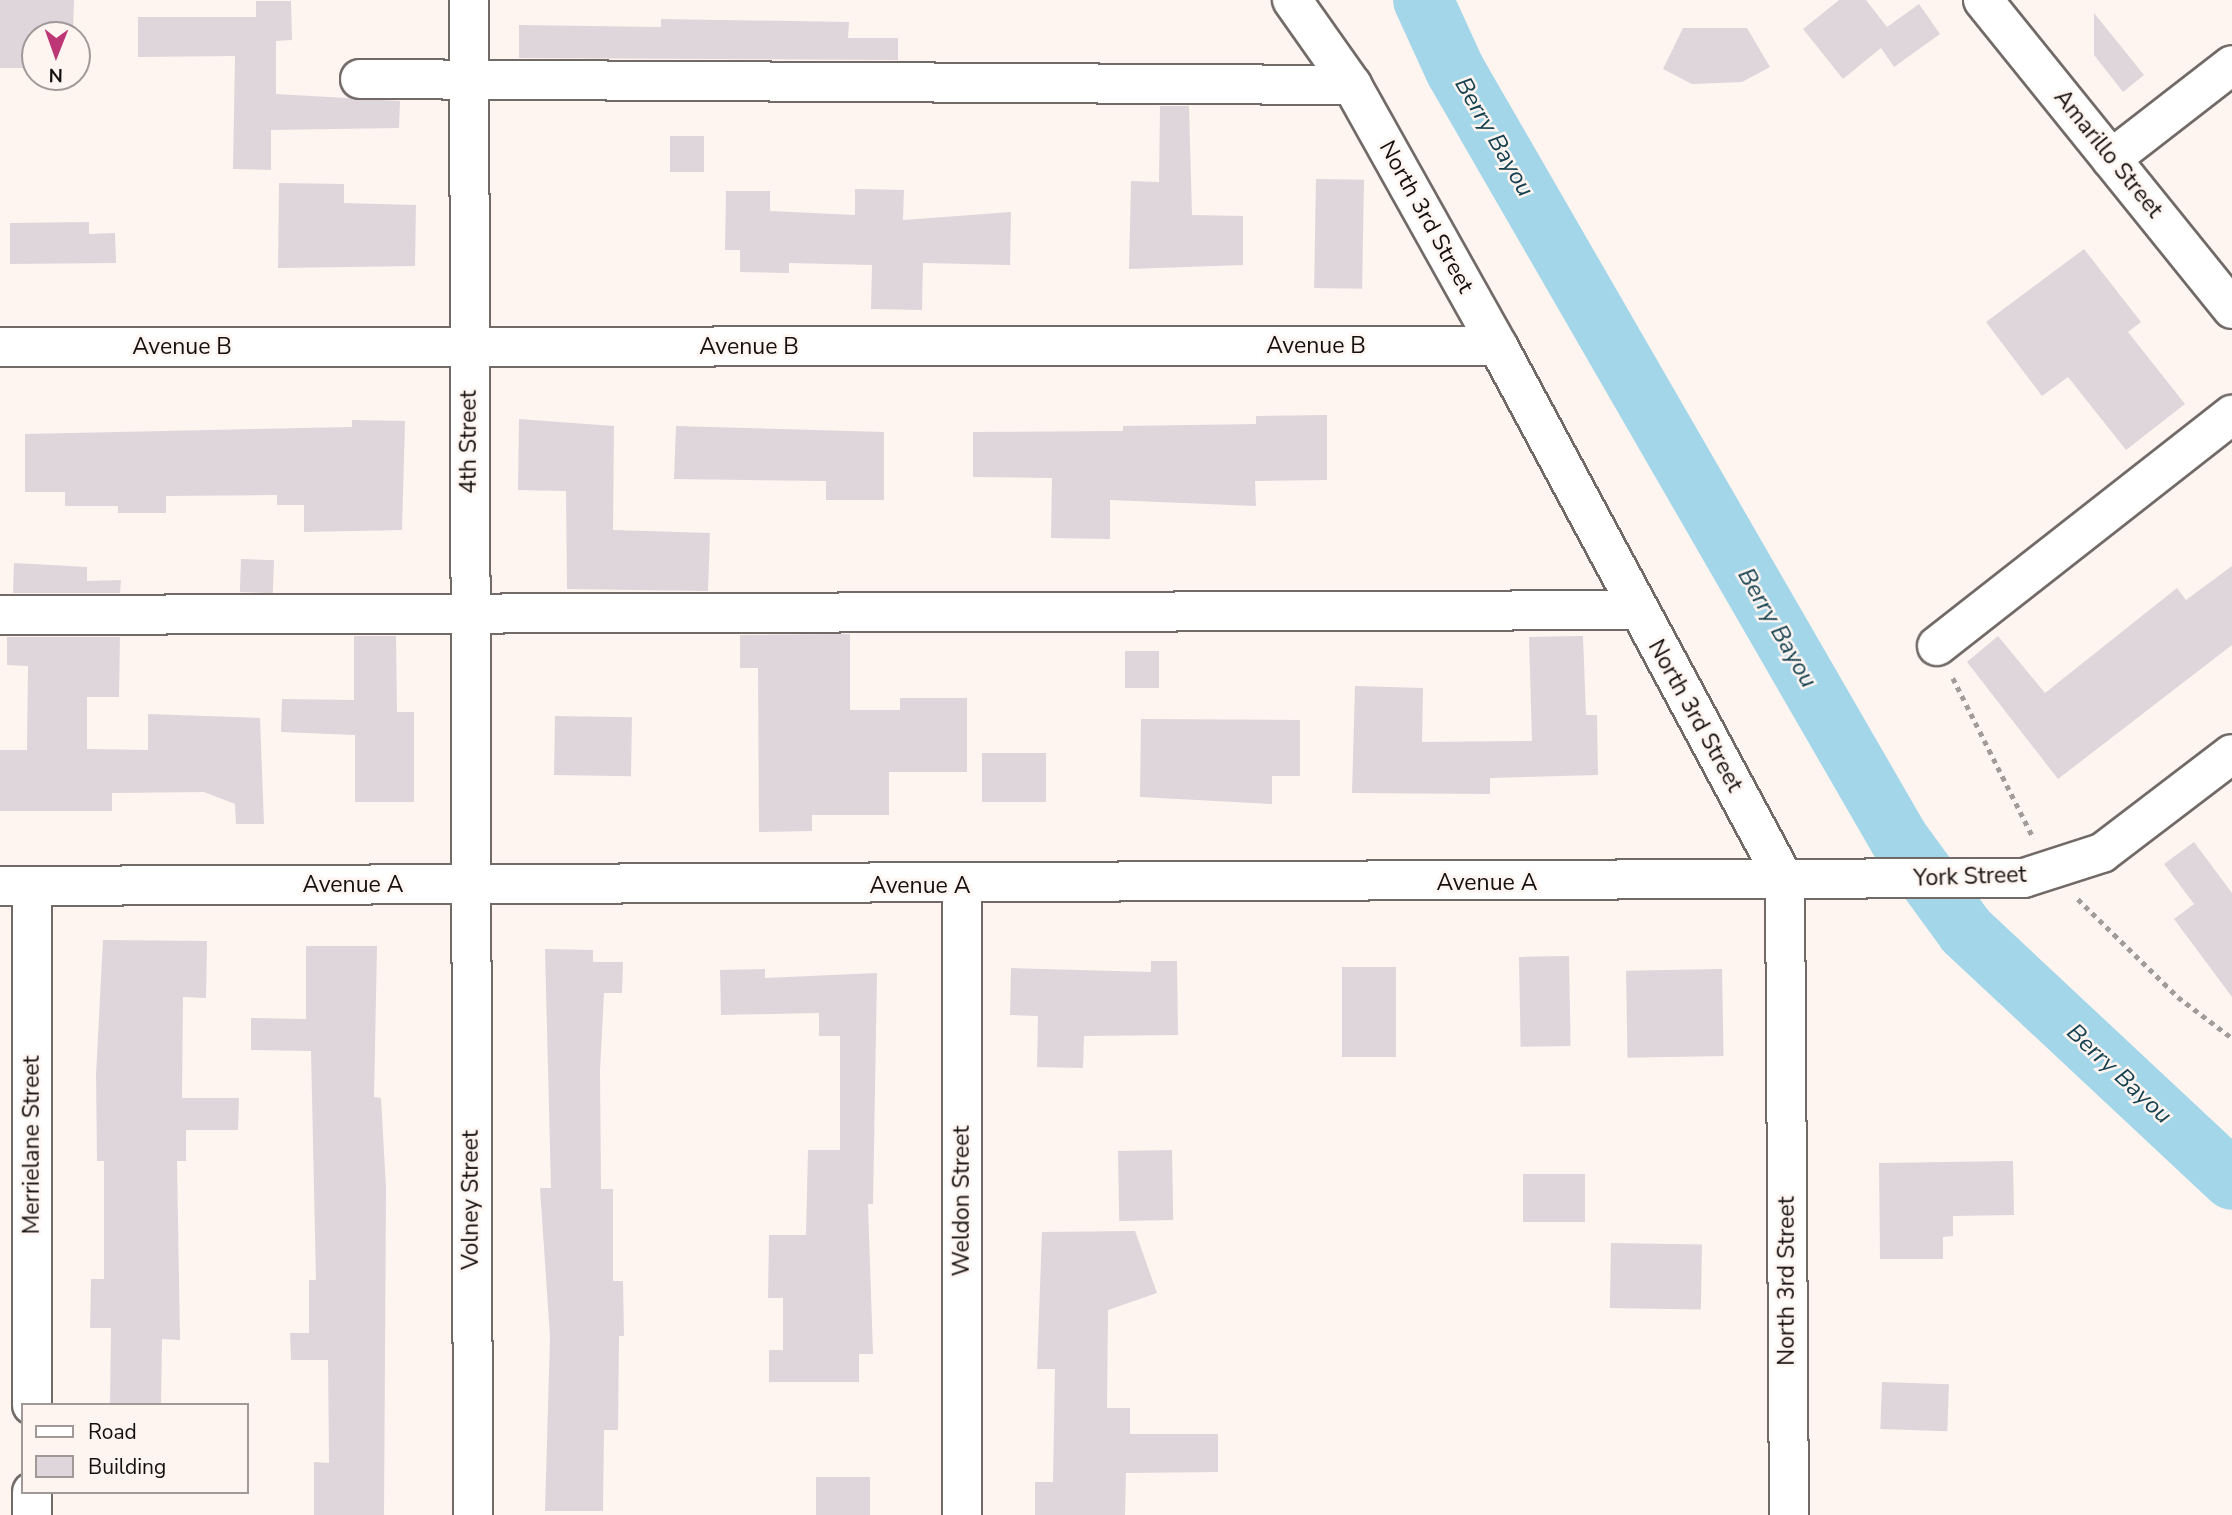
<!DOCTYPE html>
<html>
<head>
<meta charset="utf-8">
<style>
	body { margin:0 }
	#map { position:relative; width:2232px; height:1515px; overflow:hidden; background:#fef5f1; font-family:"Nunito Sans",sans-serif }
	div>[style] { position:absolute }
	.river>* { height:60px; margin:-30px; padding:0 30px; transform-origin:30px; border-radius:30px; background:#a3d6e9 }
	.building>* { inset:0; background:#ded6db; transform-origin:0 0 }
	.path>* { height:4.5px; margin-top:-2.25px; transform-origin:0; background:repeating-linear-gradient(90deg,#a29c99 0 5px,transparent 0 10px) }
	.roads { filter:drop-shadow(2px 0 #726a67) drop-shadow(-2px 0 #726a67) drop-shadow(0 2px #726a67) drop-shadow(0 -2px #726a67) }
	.minor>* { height:38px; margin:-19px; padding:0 19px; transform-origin:19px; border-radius:19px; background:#fff }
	span { translate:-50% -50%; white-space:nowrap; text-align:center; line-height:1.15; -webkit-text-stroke:5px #fef5f1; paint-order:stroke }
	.street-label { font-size:23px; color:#13100f }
	.water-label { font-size:24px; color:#154150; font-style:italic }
	.legend { position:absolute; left:21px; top:1403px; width:228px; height:91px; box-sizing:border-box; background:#fef5f1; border:2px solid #a09997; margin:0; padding:9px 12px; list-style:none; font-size:21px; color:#13100f }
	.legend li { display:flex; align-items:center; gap:14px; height:35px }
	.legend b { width:35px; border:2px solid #a09997 }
	.north { position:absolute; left:21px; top:21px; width:70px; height:70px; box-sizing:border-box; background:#fef5f1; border:2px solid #a09997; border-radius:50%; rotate:181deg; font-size:19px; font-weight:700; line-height:28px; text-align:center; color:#13100f }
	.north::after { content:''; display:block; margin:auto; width:24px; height:32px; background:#bd3676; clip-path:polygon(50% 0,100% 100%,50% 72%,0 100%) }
</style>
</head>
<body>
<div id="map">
	<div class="river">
		<div style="left:1423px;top:0;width:77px;rotate:65.4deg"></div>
		<div style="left:1455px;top:70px;width:888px;rotate:60deg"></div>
		<div style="left:1899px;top:839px;width:114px;rotate:53.9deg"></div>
		<div style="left:1966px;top:931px;width:364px;rotate:43.1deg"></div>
	</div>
	<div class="building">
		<div style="clip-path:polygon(0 0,74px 0,73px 35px,35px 35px,35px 68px,0 68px)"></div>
		<div style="clip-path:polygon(1839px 0,1866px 0,1887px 27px,1919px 4px,1940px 34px,1894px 67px,1881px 48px,1843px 79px,1803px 29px)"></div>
		<div style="clip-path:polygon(256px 1px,291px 1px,292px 40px,276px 41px,276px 94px,400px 101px,399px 128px,271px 130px,271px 170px,233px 169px,235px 56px,138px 57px,138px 17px,256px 17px)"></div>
		<div style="clip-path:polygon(2094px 13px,2144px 75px,2123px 92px,2094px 55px)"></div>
		<div style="clip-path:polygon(661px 19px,849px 22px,848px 38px,898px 38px,898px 60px,519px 58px,519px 25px,661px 27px)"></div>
		<div style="clip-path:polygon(1683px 28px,1747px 28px,1770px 67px,1742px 82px,1692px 84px,1663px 69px)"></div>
		<div style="clip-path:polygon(1160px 106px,1189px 106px,1192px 215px,1243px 216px,1243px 265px,1129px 269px,1131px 181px,1159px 182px)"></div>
		<div style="left:670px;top:136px;width:34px;height:36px"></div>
		<div style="left:1316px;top:179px;width:48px;height:109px;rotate:1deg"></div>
		<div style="clip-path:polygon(279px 183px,344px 184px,344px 203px,416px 205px,415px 266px,278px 268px)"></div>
		<div style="clip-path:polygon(855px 189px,904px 190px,903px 220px,1011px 212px,1010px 265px,923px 263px,922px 310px,871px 309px,872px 265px,789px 263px,789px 273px,740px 272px,740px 250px,725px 250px,726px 191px,770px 191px,770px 211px,855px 215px)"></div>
		<div style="clip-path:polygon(89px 222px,89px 234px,115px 233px,116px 263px,10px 264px,10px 223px)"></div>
		<div style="clip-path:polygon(2084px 249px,2141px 322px,2128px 332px,2185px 404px,2126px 450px,2068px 377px,2042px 396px,1986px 322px)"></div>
		<div style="clip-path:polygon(1327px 415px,1327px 480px,1255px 481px,1256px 506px,1110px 500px,1110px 539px,1051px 538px,1052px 478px,973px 477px,973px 432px,1123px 431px,1123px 426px,1256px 424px,1256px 416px)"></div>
		<div style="clip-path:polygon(519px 419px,614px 426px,613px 530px,710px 533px,708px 591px,567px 589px,566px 491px,518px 490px)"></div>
		<div style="clip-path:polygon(352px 420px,405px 421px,402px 530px,304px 532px,304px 505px,277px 505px,277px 495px,166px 496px,166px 513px,118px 513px,118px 506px,65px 506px,65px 492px,25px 492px,25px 434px,352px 427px)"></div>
		<div style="clip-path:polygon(676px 426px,884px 432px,884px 500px,826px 500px,826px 481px,674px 479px)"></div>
		<div style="left:241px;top:559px;width:33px;height:33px;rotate:2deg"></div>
		<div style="clip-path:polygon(14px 563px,87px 567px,87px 581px,121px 580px,120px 593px,13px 593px)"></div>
		<div style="clip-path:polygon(2232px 566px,2232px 645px,2058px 779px,1967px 662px,1998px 636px,2045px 693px,2177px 588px,2186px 600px)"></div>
		<div style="clip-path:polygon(850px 634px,850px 710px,900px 710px,900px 698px,967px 698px,967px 772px,889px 772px,889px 815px,812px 815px,812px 831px,759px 832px,758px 668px,740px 668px,740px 635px)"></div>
		<div style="clip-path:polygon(354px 636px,396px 636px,397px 712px,414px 712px,414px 802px,355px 802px,355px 735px,281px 732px,282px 699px,354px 700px)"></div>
		<div style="clip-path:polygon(1583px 636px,1586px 715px,1597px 715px,1598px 775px,1490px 778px,1490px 794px,1352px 793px,1355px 686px,1423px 688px,1422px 742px,1532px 741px,1529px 637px)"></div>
		<div style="clip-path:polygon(7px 637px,120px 637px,119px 697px,87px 697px,87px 749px,148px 750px,148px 714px,260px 718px,264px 824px,236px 824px,235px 804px,204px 792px,112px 793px,112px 811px,0 811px,0 750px,27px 750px,28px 666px,7px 665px)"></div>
		<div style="left:1125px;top:651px;width:34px;height:37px"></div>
		<div style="left:555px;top:716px;width:77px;height:59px;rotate:1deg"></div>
		<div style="clip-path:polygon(1141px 719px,1300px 720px,1300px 776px,1272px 776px,1272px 804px,1140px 797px)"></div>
		<div style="left:982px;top:753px;width:64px;height:49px"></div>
		<div style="clip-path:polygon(2194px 842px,2232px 893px,2232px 997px,2174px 919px,2194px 904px,2164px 864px)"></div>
		<div style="clip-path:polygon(103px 940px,207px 941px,206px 998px,183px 997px,182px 1098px,239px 1098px,238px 1130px,186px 1130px,186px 1161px,177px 1161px,180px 1340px,162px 1339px,161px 1405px,110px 1405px,111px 1328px,90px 1328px,91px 1279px,104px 1279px,104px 1161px,97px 1161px,96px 1075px)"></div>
		<div style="clip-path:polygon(306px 946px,377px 946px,374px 1097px,381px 1098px,386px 1188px,384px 1515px,314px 1515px,314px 1462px,329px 1463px,328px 1360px,291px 1360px,290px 1333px,309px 1333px,309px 1280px,316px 1280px,311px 1051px,251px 1050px,251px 1018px,306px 1019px)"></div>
		<div style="clip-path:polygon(545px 949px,593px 950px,593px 962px,623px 962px,622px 993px,604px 993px,600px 1071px,601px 1189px,613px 1189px,613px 1281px,623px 1281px,624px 1336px,619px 1336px,618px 1430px,604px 1430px,603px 1511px,545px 1511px,550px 1337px,540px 1188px,551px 1188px)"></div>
		<div style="left:1569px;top:956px;width:90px;height:50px;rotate:89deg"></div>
		<div style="clip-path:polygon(1151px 961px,1177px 961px,1178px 1035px,1084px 1036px,1083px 1068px,1037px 1067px,1038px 1016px,1010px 1015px,1011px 968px,1151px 972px)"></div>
		<div style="left:1342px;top:967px;width:54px;height:90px"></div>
		<div style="clip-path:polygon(765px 969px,765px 978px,877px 973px,873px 1204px,868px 1204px,873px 1354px,859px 1354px,859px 1382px,769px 1382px,769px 1350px,783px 1350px,783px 1298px,768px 1298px,769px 1235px,806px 1235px,808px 1150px,840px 1150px,840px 1036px,819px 1036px,819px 1013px,721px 1015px,720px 970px)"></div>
		<div style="left:1722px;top:969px;width:87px;height:96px;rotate:89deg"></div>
		<div style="left:1172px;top:1150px;width:70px;height:54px;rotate:89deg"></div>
		<div style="clip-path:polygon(2013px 1161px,2014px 1215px,1953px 1216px,1953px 1236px,1943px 1237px,1943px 1259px,1880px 1259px,1879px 1163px)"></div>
		<div style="left:1523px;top:1174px;width:62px;height:48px"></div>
		<div style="clip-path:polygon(1135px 1231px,1157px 1293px,1108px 1310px,1107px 1408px,1130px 1408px,1130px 1434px,1218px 1434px,1218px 1472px,1126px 1473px,1125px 1515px,1035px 1515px,1035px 1482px,1053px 1482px,1055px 1369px,1037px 1369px,1042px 1232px)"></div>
		<div style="left:1611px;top:1243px;width:91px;height:65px;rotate:1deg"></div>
		<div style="left:1882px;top:1382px;width:67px;height:47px;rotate:2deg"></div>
		<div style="left:816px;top:1477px;width:54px;height:38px"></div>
	</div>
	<div class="path">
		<div style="left:1953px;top:678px;width:180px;rotate:63.3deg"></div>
		<div style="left:2078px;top:899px;width:140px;rotate:44.4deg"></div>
		<div style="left:2178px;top:997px;width:68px;rotate:37.2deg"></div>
	</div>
	<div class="roads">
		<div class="minor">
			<div style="left:469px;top:0;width:1515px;rotate:89.85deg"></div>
			<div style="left:1292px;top:0;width:104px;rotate:54.8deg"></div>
			<div style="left:1352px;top:85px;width:299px;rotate:60.8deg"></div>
			<div style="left:1498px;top:346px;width:607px;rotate:61.79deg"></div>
			<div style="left:1785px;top:881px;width:634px;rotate:89.64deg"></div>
			<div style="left:1983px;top:0;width:397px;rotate:51.1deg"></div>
			<div style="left:360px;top:79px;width:992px;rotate:0.35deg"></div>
			<div style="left:2111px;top:159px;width:153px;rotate:-37.8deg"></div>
			<div style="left:0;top:347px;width:1498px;rotate:-0.04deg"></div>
			<div style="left:0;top:615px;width:1638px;rotate:-0.17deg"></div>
			<div style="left:1937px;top:646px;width:375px;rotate:-38.1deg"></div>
			<div style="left:0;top:886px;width:2024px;rotate:-0.23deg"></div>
			<div style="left:2024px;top:878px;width:82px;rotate:-17.8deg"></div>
			<div style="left:2102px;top:853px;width:163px;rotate:-37.3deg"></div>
			<div style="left:32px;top:886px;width:519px;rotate:90deg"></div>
			<div style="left:962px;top:886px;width:629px;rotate:90deg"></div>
			<div style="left:32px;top:1492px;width:23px;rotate:90deg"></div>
		</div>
	</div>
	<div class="street-label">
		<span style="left:2108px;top:154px;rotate:51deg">Amarillo Street</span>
		<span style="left:1426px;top:217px;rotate:61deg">North 3rd Street</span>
		<span style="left:1316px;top:346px">Avenue B</span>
		<span style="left:182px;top:347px">Avenue B</span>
		<span style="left:749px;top:347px">Avenue B</span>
		<span style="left:469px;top:442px;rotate:-90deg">4th Street</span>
		<span style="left:1695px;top:716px;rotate:61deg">North 3rd Street</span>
		<span style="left:1970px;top:877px;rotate:-2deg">York Street</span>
		<span style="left:1487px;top:883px">Avenue A</span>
		<span style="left:353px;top:885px">Avenue A</span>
		<span style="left:920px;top:886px">Avenue A</span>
		<span style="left:32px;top:1145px;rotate:-90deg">Merrielane Street</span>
		<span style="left:471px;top:1200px;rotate:-90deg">Volney Street</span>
		<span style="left:962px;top:1201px;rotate:-90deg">Weldon Street</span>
		<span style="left:1787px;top:1281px;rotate:-90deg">North 3rd Street</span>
	</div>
	<div class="water-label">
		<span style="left:1494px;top:137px;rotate:60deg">Berry Bayou</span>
		<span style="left:1777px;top:628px;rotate:60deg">Berry Bayou</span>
		<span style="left:2119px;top:1074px;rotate:43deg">Berry Bayou</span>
	</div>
	<ul class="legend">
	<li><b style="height:9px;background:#fff"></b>Road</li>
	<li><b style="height:19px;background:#ded6db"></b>Building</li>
	</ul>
	<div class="north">N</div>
</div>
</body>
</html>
